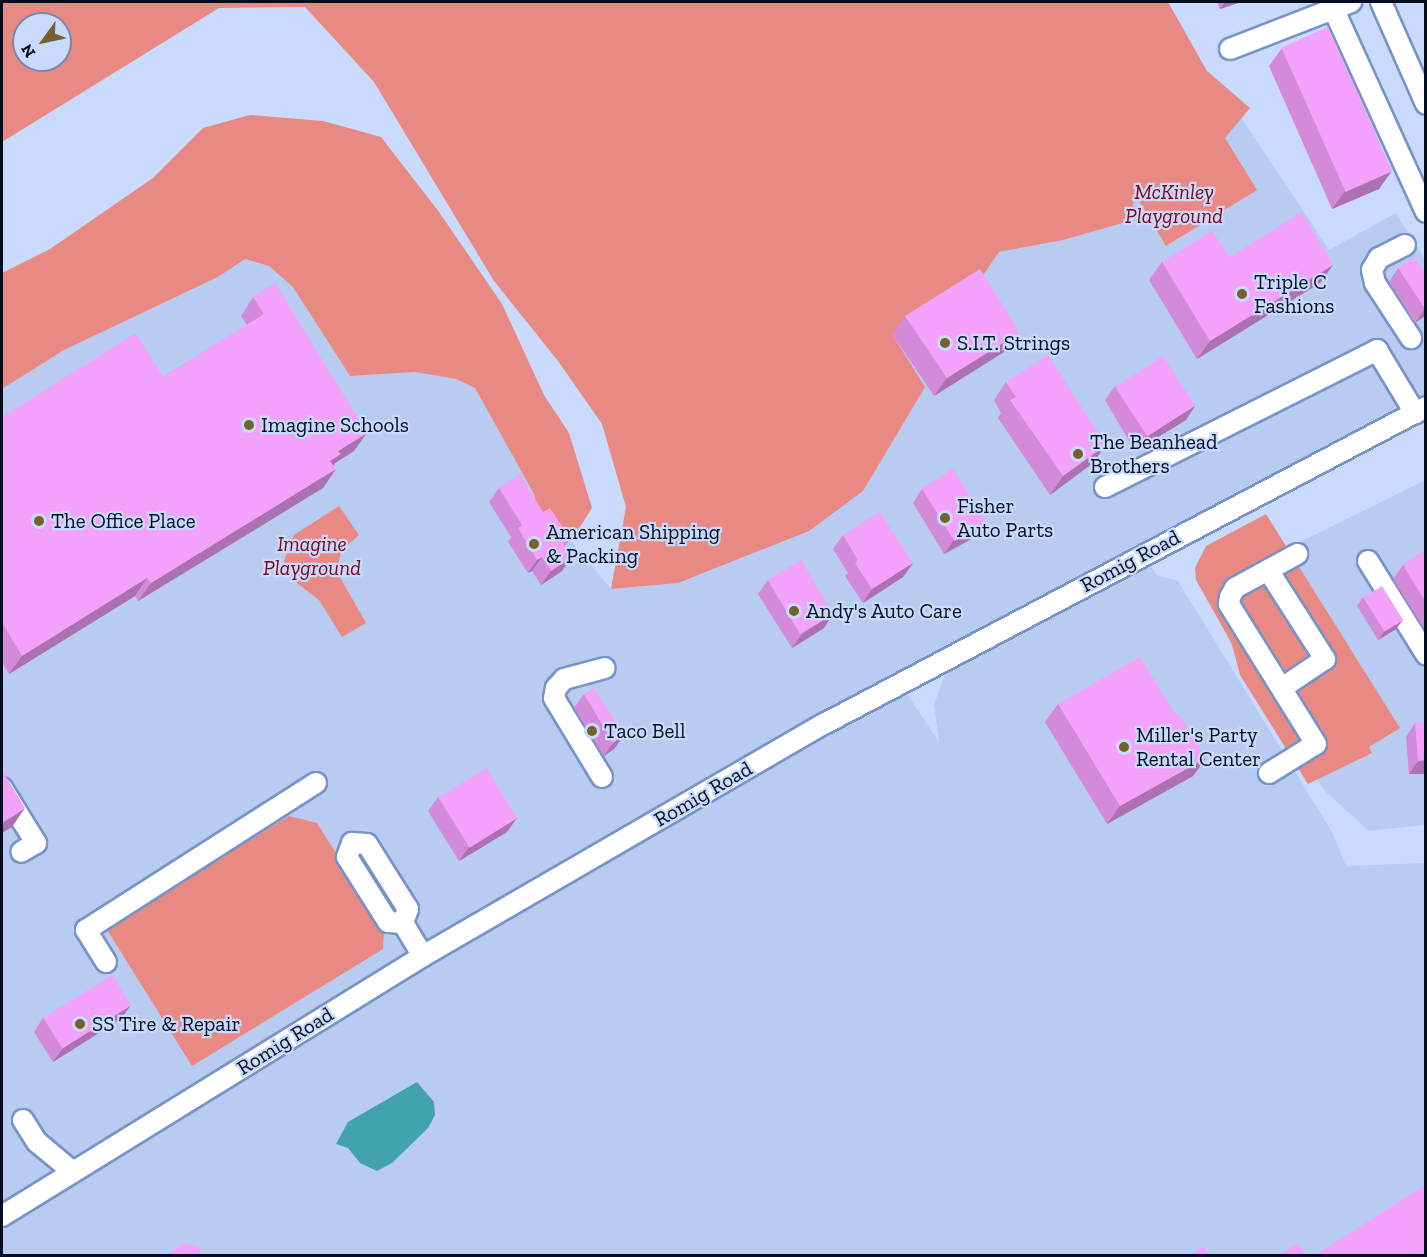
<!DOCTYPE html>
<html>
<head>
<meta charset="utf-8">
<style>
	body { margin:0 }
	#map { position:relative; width:1427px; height:1257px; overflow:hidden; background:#c9dafc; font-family:"Zilla Slab",serif }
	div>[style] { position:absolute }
	.built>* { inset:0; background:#b8cbf0 }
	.green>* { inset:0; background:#e98983 }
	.water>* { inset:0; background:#42a3ac }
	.roads { filter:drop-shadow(2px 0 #7893c8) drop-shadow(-2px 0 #7893c8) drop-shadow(0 2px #7893c8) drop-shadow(0 -2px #7893c8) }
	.minor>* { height:20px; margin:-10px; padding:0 10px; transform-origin:10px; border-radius:10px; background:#fff }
	.wall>* { inset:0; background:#d28ad9 }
	.shaded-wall>* { inset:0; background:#ab71b0 }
	.building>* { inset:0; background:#f4a1fc; transform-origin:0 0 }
	.dots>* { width:16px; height:16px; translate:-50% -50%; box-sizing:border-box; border:3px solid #c9dafc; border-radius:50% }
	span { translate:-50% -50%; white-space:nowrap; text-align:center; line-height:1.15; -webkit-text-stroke:4.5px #c9dafc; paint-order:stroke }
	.park-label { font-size:21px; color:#790413; font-style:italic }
	.poi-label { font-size:21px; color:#040c1f }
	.left { translate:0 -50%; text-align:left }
	.street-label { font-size:21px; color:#040c1f }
	.frame { position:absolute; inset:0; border:3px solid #040c1f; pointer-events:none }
	.north { position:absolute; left:12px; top:12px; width:60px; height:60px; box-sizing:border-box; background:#c9dafc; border:2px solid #7a88a4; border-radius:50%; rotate:237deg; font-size:16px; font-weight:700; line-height:24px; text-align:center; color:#040c1f }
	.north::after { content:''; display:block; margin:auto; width:21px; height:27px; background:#776030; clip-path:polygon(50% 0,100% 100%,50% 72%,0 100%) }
</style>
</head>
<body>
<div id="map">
	<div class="built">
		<div style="clip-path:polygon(evenodd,1241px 117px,1329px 250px,1396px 213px,1425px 260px,1425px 407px,1144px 554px,1156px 575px,1178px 581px,1332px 832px,1346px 866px,1425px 863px,1425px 1255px,2px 1256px,2px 389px,64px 350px,218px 277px,245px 259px,269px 266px,293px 287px,350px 376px,415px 372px,456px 379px,475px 388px,534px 494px,540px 521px,552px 540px,571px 541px,611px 589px,678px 583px,879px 321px,999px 252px,1063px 240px,1130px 221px,1135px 194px,1241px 117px,952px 655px,934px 705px,939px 742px,899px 682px,952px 655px)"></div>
		<div style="clip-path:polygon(1425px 480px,1425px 825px,1369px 831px,1325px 791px,1240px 665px,1206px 589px)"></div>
	</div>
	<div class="green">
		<div style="clip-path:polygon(evenodd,2px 2px,1168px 2px,1207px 71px,1250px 108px,1225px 138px,1257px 190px,1166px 246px,1135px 194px,1130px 221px,1063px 240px,999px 252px,984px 274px,892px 334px,925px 387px,863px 491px,809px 531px,678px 583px,611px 589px,626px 507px,602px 424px,558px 361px,494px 281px,374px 82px,305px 7px,219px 8px,2px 142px,2px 2px,24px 24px,60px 24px,60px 60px,24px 60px,24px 24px)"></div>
		<div style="clip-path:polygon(250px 115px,323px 121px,381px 137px,439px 212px,502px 304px,544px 395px,569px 433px,592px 508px,571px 541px,553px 540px,540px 521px,534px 494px,475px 388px,456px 379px,415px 372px,350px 376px,293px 287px,269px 266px,245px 259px,218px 277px,64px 350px,2px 389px,2px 273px,50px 249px,153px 178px,203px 128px)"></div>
		<div style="clip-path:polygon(339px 506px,359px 535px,341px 551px,337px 572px,366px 623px,342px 637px,319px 600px,294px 581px,284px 561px,294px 535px)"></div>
		<div style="clip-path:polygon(1266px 514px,1400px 728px,1369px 747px,1372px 753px,1308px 784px,1240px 675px,1232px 644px,1196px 580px,1195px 568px,1206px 546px)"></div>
		<div style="clip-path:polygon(289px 816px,317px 823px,384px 929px,383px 949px,192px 1066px,106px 928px)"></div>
	</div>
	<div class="water">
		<div style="clip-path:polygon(417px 1082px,434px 1102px,435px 1115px,428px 1128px,392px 1163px,377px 1171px,360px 1163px,348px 1148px,336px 1144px,348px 1122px)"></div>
	</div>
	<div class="roads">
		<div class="minor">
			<div style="left:1381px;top:2px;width:111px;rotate:66.2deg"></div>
			<div style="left:1333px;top:8px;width:224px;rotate:65.5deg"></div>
			<div style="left:1230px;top:49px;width:130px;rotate:-21.2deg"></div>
			<div style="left:1405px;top:245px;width:29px;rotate:153deg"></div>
			<div style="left:1379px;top:258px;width:14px;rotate:120deg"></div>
			<div style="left:1372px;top:270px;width:13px;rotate:77deg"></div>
			<div style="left:1375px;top:283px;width:66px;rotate:56.8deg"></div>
			<div style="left:1105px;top:487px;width:305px;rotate:-26.7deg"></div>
			<div style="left:1377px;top:350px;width:74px;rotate:58.9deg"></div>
			<div style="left:1368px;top:561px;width:110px;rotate:58.1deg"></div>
			<div style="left:1268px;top:570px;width:106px;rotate:57.4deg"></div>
			<div style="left:1325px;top:659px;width:52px;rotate:146deg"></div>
			<div style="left:1269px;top:773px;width:55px;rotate:-31.7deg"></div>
			<div style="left:1316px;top:744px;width:165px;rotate:-121.9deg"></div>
			<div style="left:1229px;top:604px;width:7px;rotate:-82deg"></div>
			<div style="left:1230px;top:597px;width:10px;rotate:-61deg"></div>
			<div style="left:1235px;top:588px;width:71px;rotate:-28.7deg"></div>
			<div style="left:602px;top:777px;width:92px;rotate:-121.3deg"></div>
			<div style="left:554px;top:698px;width:10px;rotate:-79deg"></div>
			<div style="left:556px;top:688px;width:12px;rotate:-48deg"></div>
			<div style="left:564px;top:679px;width:42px;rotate:-15deg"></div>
			<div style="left:2px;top:788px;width:65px;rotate:58.3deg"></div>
			<div style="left:36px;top:843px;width:17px;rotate:149deg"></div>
			<div style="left:403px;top:923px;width:15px;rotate:-176deg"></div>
			<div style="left:388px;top:922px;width:77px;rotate:-122.2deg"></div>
			<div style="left:347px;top:857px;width:15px;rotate:-70deg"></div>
			<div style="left:352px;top:843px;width:15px;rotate:4deg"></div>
			<div style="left:367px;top:844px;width:77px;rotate:57.8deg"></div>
			<div style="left:408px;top:909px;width:15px;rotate:110deg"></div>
			<div style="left:403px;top:923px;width:39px;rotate:59deg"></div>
			<div style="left:106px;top:962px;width:38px;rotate:-122deg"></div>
			<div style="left:86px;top:930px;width:273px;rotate:-32.6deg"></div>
			<div style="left:23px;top:1120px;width:26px;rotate:58deg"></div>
			<div style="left:37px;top:1142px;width:47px;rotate:39.8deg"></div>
			<div style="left:2px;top:1216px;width:495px;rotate:-31.7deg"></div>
			<div style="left:423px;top:956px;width:463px;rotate:-30.1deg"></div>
			<div style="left:824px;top:724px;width:680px;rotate:-27.77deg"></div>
		</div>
	</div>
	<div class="wall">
		<div style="clip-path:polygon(1217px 2px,1241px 2px,1220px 9px)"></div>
		<div style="clip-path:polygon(1282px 48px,1379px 189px,1332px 209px,1269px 66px)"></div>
		<div style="clip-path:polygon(1230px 257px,1333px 265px,1320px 283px,1197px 359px,1149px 280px,1162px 262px)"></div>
		<div style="clip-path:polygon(1398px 268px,1425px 274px,1425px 316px,1415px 323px,1389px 282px)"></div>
		<div style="clip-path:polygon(253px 297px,354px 451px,335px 463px,323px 488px,138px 601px,135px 596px,9px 674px,2px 662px,2px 417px,163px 377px,247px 325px,241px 316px)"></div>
		<div style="clip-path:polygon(905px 316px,1004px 352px,934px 396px,892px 334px)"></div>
		<div style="clip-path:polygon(1006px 382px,1093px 463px,1050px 495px,998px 418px,1001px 413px,994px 400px)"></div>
		<div style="clip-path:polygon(1115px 386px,1186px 420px,1135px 451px,1105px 400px)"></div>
		<div style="clip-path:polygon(499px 488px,543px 512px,570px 539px,565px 546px,572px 557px,562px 571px,541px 585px,532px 571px,528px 573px,508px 542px,511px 537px,489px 502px)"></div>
		<div style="clip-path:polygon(922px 489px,986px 522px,977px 536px,944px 554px,913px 503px)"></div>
		<div style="clip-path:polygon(843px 535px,913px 563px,903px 577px,863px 603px,845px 576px,848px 573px,833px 549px)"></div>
		<div style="clip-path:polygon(1425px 551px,1425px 626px,1423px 627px,1393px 579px,1403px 565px)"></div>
		<div style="clip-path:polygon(768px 580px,833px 614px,824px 628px,792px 648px,758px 594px)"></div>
		<div style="clip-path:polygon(1363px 597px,1396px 629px,1378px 640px,1357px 606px)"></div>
		<div style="clip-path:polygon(584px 694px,624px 735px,614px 749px,604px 756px,574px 708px)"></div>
		<div style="clip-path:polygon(1058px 704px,1176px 715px,1206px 758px,1193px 776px,1107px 824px,1045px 722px)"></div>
		<div style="clip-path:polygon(1415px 723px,1425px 774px,1409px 774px,1406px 737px)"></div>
		<div style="clip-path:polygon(438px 797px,507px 832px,459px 861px,428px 811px)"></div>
		<div style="clip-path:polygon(43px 1018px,121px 1019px,53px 1062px,34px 1032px)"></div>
	</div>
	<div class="shaded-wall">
		<div style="clip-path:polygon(1225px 2px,1241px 2px,1220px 9px)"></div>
		<div style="clip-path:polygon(1392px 171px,1379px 189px,1332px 209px,1345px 191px)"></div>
		<div style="clip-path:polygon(1333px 265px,1320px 283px,1197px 359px,1210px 341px)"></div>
		<div style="clip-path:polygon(1425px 309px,1425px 316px,1415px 323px)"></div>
		<div style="clip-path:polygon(1017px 334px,1004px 352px,934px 396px,947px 378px)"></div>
		<div style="clip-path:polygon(1195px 406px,1186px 420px,1135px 451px,1145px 437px)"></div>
		<div style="clip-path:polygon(367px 433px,354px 451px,335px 463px,328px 472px,330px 461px,338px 451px)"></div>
		<div style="clip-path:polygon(1106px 445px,1093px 463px,1050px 495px,1063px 476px)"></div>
		<div style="clip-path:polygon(336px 469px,323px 488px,138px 601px,151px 583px)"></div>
		<div style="clip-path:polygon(986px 522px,977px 536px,944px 554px,954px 540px)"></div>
		<div style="clip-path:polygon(542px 557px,532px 571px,528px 573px,537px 560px)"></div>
		<div style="clip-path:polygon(572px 557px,562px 571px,541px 585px,551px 571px)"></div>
		<div style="clip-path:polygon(913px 563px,903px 577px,863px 603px,872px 589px)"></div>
		<div style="clip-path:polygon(147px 578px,135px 596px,9px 674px,22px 656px)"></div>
		<div style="clip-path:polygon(833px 614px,824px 628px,792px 648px,802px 634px)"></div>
		<div style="clip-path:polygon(1403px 620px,1396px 629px,1378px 640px,1385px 631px)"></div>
		<div style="clip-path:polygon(624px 735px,614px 749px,604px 756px,613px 743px)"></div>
		<div style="clip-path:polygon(1206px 758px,1193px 776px,1107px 824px,1120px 806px)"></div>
		<div style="clip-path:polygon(1425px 760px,1425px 774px,1409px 774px,1418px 761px)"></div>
		<div style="clip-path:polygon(25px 808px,12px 827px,2px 833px,2px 823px)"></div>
		<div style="clip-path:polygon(517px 818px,507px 832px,459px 861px,469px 847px)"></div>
		<div style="clip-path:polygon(131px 1005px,121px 1019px,53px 1062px,63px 1048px)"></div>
	</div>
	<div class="building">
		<div style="left:1328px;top:27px;width:158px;height:51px;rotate:66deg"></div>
		<div style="clip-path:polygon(1302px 212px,1333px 265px,1210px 341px,1162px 262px,1212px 231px,1230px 257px)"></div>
		<div style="clip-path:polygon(1415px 257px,1425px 274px,1425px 309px,1398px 268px)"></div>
		<div style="clip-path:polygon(980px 269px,1018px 329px,1017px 334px,947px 378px,905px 316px)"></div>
		<div style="clip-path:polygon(275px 283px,367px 433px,338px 451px,341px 454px,330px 461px,336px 469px,151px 583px,147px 578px,22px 656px,2px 622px,2px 417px,136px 333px,163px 377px,264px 314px,253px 297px)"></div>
		<div style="clip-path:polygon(1048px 355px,1106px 445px,1063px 476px,1010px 400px,1016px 397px,1006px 382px)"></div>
		<div style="left:1163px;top:356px;width:59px;height:57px;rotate:57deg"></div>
		<div style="left:953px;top:469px;width:62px;height:37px;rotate:58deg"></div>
		<div style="clip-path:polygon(520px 474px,543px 512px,550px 508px,570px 539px,563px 543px,572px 557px,551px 571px,542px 557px,537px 560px,518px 528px,522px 525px,499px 488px)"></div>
		<div style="clip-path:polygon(880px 512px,913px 563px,872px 589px,855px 563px,858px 560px,843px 535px)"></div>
		<div style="clip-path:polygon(1425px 551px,1425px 601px,1403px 565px)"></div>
		<div style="left:801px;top:560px;width:63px;height:39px;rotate:59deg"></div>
		<div style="left:1382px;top:586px;width:40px;height:22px;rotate:58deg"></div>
		<div style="clip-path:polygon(1140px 657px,1176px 715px,1178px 713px,1206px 758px,1120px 806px,1058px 704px)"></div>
		<div style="clip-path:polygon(594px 688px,624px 735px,613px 743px,584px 694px)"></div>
		<div style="clip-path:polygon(1425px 722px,1425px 760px,1418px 761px,1415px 723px)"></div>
		<div style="left:486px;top:768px;width:59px;height:56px;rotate:58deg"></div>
		<div style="clip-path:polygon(2px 770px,25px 808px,2px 823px)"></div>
		<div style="left:112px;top:975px;width:36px;height:81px;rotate:58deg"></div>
		<div style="clip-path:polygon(1425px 1185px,1425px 1256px,1314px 1256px)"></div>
		<div style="clip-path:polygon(184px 1243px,201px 1247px,198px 1256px,165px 1256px)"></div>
		<div style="clip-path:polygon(1298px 1243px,1306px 1256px,1278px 1256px)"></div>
		<div style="clip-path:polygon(1204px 1246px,1209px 1256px,1189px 1256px)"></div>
	</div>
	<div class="dots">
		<div style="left:1242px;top:294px;background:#776030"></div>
		<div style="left:945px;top:343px;background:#776030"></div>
		<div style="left:249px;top:425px;background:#776030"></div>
		<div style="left:1078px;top:454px;background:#776030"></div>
		<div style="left:945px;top:518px;background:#776030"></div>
		<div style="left:39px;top:521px;background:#776030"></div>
		<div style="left:534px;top:544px;background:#776030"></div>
		<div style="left:794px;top:611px;background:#776030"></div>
		<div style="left:592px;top:731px;background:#776030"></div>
		<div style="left:1124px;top:747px;background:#776030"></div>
		<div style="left:80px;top:1024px;background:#776030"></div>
	</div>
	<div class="park-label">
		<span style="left:1174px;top:204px">McKinley<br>Playground</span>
		<span style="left:312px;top:556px">Imagine<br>Playground</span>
	</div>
	<div class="poi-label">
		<span class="left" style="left:1254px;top:294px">Triple C<br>Fashions</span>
		<span class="left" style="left:957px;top:343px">S.I.T. Strings</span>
		<span class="left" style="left:261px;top:425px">Imagine Schools</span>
		<span class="left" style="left:1090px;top:454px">The Beanhead<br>Brothers</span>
		<span class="left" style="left:957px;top:518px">Fisher<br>Auto Parts</span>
		<span class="left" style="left:51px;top:521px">The Office Place</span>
		<span class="left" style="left:546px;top:544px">American Shipping<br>&amp; Packing</span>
		<span class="left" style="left:806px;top:611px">Andy's Auto Care</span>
		<span class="left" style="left:604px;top:731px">Taco Bell</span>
		<span class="left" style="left:1136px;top:747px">Miller's Party<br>Rental Center</span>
		<span class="left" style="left:92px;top:1024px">SS Tire &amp; Repair</span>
	</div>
	<div class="street-label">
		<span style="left:1130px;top:561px;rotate:-28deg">Romig Road</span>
		<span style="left:703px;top:794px;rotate:-30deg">Romig Road</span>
		<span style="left:285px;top:1041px;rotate:-32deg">Romig Road</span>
	</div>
	<div class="frame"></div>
	<div class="north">N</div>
</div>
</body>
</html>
